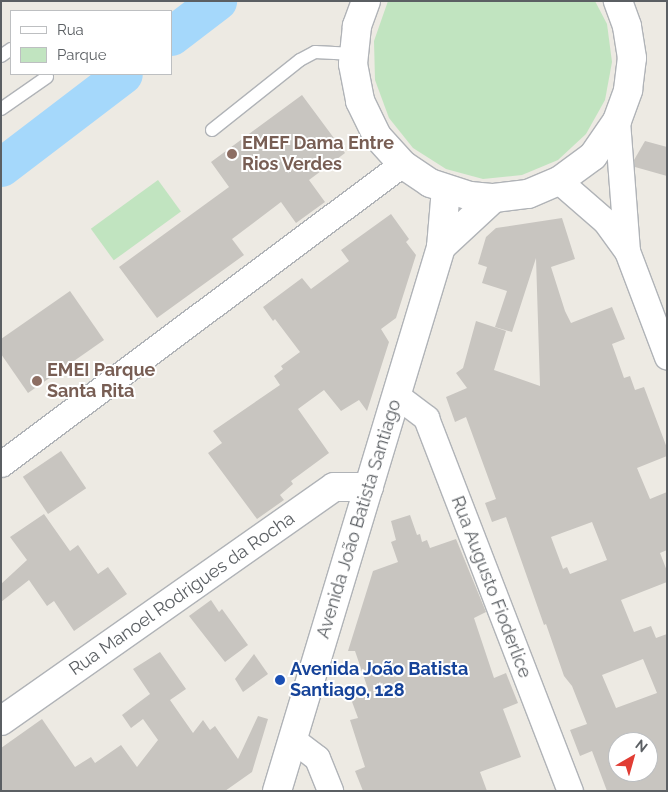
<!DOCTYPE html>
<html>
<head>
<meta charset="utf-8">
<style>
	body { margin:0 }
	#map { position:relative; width:668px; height:792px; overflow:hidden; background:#edeae3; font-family:Raleway,sans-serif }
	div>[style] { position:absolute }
	.green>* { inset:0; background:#c1e4c0; transform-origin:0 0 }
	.river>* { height:39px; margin:-19.5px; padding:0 19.5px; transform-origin:19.5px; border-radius:19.5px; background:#a5d8fb }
	.building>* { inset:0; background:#c8c5c0; transform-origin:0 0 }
	.roads { filter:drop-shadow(1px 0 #b0b3b7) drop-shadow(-1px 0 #b0b3b7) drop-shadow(0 1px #b0b3b7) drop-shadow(0 -1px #b0b3b7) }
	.lane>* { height:12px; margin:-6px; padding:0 6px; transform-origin:6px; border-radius:6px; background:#fff }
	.street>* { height:25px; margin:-12.5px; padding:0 12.5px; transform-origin:12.5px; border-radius:12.5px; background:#fff }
	.secondary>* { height:28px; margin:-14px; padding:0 14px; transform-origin:14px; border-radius:14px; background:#fff }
	.dots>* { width:14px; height:14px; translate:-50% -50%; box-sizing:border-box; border:2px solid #fff; border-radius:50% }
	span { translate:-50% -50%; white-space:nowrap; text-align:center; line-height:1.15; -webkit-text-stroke:4px #fff; paint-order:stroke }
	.education-label { font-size:18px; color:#785e54; font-weight:700 }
	.left { translate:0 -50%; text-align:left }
	.street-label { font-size:18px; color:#5b5f63 }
	.transit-label { font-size:18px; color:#164399; font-weight:700 }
	.frame { position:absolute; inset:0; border:2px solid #5b5f63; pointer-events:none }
	.legend { position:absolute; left:10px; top:10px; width:162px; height:65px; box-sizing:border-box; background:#fff; border:1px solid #bdbfc1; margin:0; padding:6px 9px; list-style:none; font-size:15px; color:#5b5f63 }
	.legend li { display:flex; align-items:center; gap:10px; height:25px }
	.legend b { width:25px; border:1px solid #bdbfc1 }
	.north { position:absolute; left:608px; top:732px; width:50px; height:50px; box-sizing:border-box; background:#fff; border:1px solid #bdbfc1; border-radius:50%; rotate:38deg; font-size:14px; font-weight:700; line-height:20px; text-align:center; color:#5b5f63 }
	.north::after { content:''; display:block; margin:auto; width:18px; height:22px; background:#e13d34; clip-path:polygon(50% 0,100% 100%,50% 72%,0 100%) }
</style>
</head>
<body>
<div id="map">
	<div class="green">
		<div style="clip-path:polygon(388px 1px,595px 1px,607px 24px,612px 62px,605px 100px,586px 134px,558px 160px,522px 175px,483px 179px,446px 169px,413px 148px,389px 118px,375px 80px,374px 41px)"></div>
		<div style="left:158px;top:180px;width:39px;height:83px;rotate:54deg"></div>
	</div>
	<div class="river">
		<div style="left:171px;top:36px;width:58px;rotate:-37.3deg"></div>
		<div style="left:1px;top:167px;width:153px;rotate:-37.3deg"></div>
	</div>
	<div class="building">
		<div style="clip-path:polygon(302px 95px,345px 153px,309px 180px,325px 202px,296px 223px,281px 202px,232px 239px,244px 255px,157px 318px,119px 267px,229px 187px,211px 162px)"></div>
		<div style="clip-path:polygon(645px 141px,667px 147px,667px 176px,635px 167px,634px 160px)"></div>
		<div style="clip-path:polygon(391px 214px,409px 239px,406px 242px,416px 255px,396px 318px,381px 329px,389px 342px,367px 411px,359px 400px,341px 411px,324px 390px,298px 409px,329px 453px,291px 481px,293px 484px,280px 495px,284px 500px,257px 519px,208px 453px,222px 443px,213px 431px,280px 385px,274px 376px,283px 369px,281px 366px,300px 352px,275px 319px,273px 321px,263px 307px,302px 278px,311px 289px,349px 261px,341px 250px)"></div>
		<div style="clip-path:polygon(evenodd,562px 218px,575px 259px,551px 267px,565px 311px,571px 323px,612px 307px,625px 339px,612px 344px,624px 378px,630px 376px,635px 390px,644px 387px,667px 448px,667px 456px,637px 468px,650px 499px,667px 492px,667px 550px,660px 553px,667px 571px,667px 582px,621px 600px,634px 632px,651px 626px,656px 638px,667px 634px,667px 791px,607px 791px,592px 751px,580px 756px,570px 730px,587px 724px,572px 686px,564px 676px,546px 624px,544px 625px,506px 517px,492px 522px,485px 503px,496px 499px,466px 417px,455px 422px,446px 397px,467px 388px,456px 373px,463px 368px,476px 321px,506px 331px,494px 370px,540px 386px,536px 258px,512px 332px,495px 327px,507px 291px,482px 283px,487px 267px,478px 264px,486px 237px,496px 228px,562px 218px,592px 522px,607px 560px,570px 574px,567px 567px,563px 569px,551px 537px,592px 522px,562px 218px,643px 659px,657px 693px,616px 708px,602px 675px,643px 659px,562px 218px,618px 742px,648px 742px,648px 772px,618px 772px,618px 742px)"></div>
		<div style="clip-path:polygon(70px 291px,104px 340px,28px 393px,1px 354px,1px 339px)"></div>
		<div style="left:61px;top:451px;width:45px;height:46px;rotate:56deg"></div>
		<div style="clip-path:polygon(44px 514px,70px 551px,78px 545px,98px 574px,108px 567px,127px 594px,74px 631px,54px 601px,47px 606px,29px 580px,1px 602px,1px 584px,27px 560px,10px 537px)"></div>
		<div style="clip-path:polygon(410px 515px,417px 535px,420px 534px,422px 542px,427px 540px,430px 548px,456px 539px,486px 612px,474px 618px,494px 678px,506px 673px,518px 703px,503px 709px,521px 757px,480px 772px,487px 791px,363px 791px,355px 771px,365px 767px,350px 720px,358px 718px,351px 699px,369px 692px,355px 651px,348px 651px,373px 571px,398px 562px,391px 542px,396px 540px,391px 521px)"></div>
		<div style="clip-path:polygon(211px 600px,219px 612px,222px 609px,248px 645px,225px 662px,189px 616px)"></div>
		<div style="clip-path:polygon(160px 652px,186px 689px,170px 700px,193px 733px,203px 720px,210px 730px,215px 726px,238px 759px,258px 716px,268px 719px,252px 772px,225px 791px,1px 791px,1px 748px,42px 719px,75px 767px,91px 757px,95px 763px,121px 745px,137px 767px,158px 740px,143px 719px,131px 728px,122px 715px,150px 694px,133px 669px)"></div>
		<div style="clip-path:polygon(254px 654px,268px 674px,243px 692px,235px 679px)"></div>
	</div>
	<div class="roads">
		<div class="lane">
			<div style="left:1px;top:56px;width:12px;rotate:-35deg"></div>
			<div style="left:1px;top:109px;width:56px;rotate:-34.8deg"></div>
			<div style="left:212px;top:130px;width:112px;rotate:-38.5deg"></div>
			<div style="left:300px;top:60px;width:17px;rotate:-28deg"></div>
			<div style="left:315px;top:52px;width:39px;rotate:3deg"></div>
		</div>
		<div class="street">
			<div style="left:617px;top:121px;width:130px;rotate:85.6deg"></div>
			<div style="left:627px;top:251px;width:113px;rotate:69.3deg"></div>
			<div style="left:559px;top:181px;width:61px;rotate:41deg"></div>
			<div style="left:605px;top:221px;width:37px;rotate:54deg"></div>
			<div style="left:396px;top:395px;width:38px;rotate:37deg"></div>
			<div style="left:426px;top:418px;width:400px;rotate:68.9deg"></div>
			<div style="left:1px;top:464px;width:501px;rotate:-36.8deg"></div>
			<div style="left:292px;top:739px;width:31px;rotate:37deg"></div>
			<div style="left:317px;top:758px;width:35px;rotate:68deg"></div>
		</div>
		<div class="secondary">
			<div style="left:366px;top:1px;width:27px;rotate:110deg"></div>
			<div style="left:357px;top:26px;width:38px;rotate:96deg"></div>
			<div style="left:353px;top:64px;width:38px;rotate:79deg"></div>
			<div style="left:360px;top:101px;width:39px;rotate:64deg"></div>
			<div style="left:377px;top:136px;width:38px;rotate:48deg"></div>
			<div style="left:402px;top:164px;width:34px;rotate:34deg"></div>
			<div style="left:430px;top:183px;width:42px;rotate:18deg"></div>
			<div style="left:470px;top:196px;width:24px;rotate:5deg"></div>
			<div style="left:494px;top:198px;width:34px;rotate:-7deg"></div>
			<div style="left:528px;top:194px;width:34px;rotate:-23deg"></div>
			<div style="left:559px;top:181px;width:42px;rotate:-36.3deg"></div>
			<div style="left:593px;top:156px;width:42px;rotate:-55.6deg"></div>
			<div style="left:617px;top:121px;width:33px;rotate:-70deg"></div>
			<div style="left:628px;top:90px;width:32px;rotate:-83deg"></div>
			<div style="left:632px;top:58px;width:32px;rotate:-99deg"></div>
			<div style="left:627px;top:26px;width:27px;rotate:-110deg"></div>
			<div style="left:441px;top:247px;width:72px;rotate:-42.8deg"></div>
			<div style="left:1px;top:721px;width:407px;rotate:-35.1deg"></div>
			<div style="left:334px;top:487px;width:35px"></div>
			<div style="left:277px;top:791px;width:568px;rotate:-73.22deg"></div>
			<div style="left:441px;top:247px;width:58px;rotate:-85.1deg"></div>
		</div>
	</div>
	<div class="dots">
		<div style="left:232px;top:154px;background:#8d6e63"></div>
		<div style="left:37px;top:381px;background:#8d6e63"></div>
		<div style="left:280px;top:680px;background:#1a4fb4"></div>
	</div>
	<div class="education-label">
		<span class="left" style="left:242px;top:154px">EMEF Dama Entre<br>Rios Verdes</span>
		<span class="left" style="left:47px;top:381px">EMEI Parque<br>Santa Rita</span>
	</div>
	<div class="street-label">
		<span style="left:359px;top:519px;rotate:-73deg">Avenida João Batista Santiago</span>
		<span style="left:491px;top:587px;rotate:69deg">Rua Augusto Fioderlice</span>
		<span style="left:182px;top:594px;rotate:-35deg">Rua Manoel Rodrigues da Rocha</span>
	</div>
	<div class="transit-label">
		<span class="left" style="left:290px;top:680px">Avenida João Batista<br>Santiago, 128</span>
	</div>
	<div class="frame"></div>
	<ul class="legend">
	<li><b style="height:6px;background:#fff"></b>Rua</li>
	<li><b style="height:14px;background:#c1e4c0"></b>Parque</li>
	</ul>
	<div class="north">N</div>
</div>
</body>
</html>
